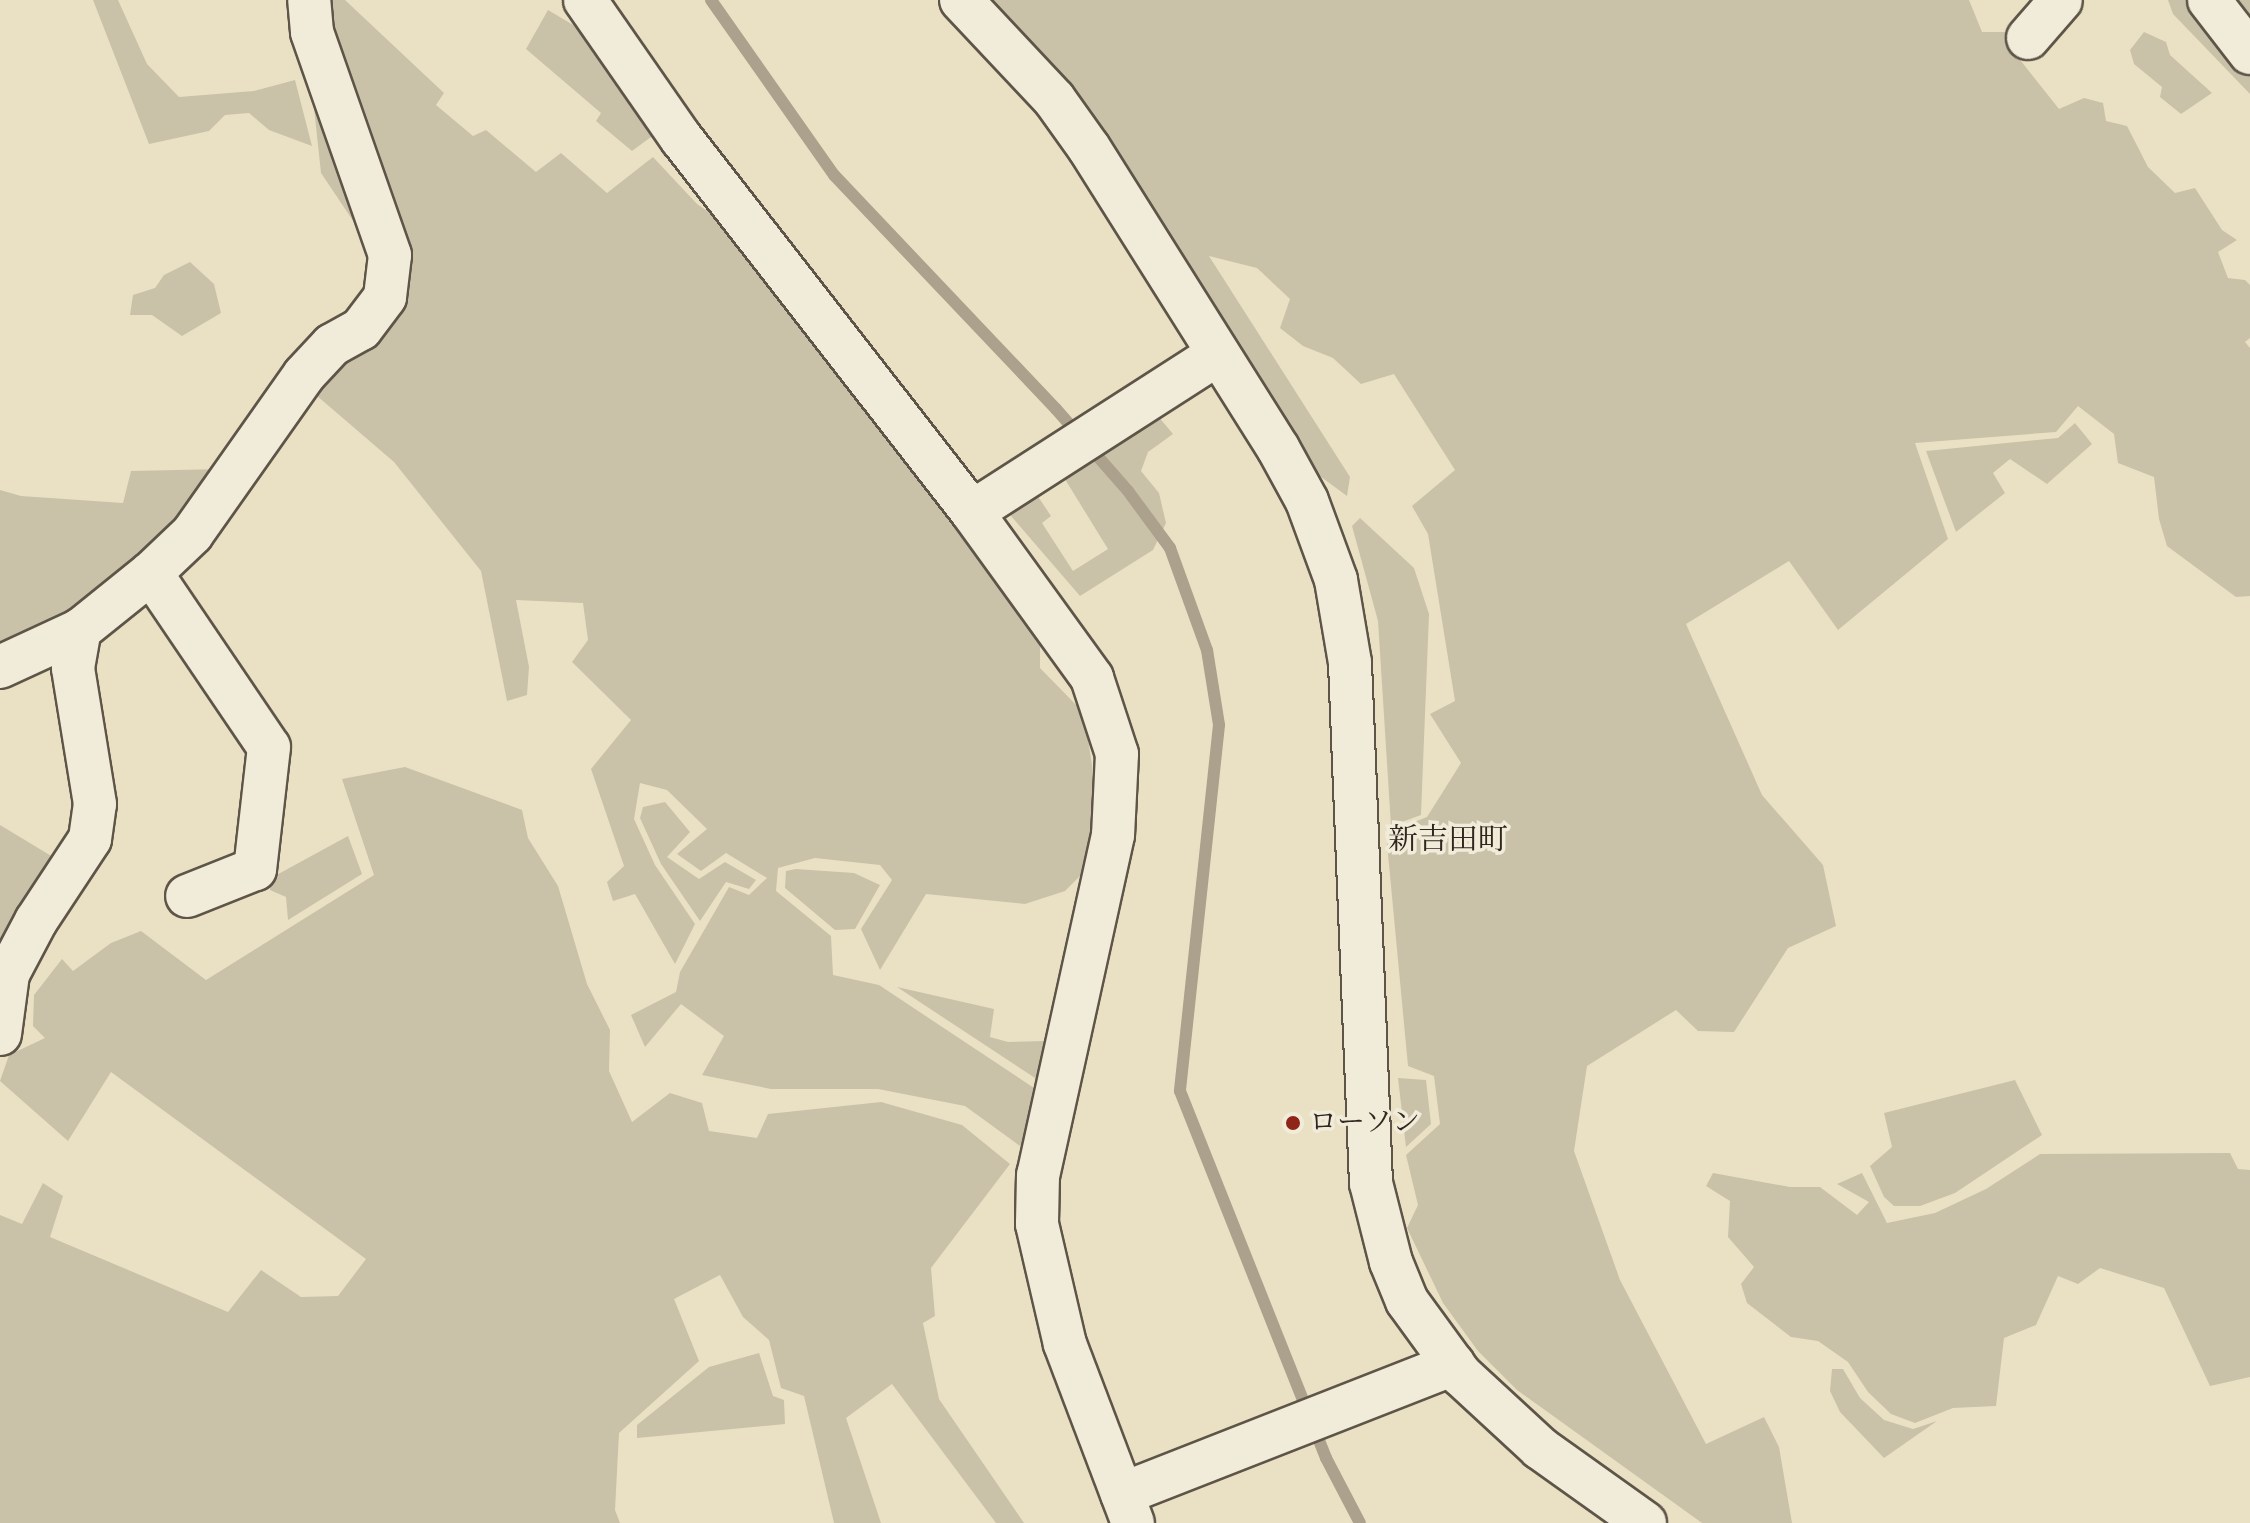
<!DOCTYPE html>
<html>
<head>
<meta charset="utf-8">
<style>
	body { margin:0 }
	#map { position:relative; width:2250px; height:1523px; overflow:hidden; background:#eae1c5; font-family:"IM FELL Double Pica","Noto Serif JP",serif }
	div>[style] { position:absolute }
	.green>* { inset:0; background:#cac1a9 }
	.stream>* { height:12px; margin:-6px; padding:0 6px; transform-origin:6px; border-radius:6px; background:#aba18c }
	.roads { filter:drop-shadow(2px 0 #5e5548) drop-shadow(-2px 0 #5e5548) drop-shadow(0 2px #5e5548) drop-shadow(0 -2px #5e5548) }
	.minor>* { height:42px; margin:-21px; padding:0 21px; transform-origin:21px; border-radius:21px; background:#f1ecd9 }
	.dots>* { width:22px; height:22px; translate:-50% -50%; box-sizing:border-box; border:4px solid #f1ecd9; border-radius:50% }
	span { translate:-50% -50%; white-space:nowrap; text-align:center; line-height:1.15; -webkit-text-stroke:7px #f1ecd9; paint-order:stroke }
	.poi-label { font-size:28px; color:#30261e }
	.left { translate:0 -50%; text-align:left }
	.neighbourhood-label { font-size:30px; color:#30261e }
</style>
</head>
<body>
<div id="map">
	<div class="green">
		<div style="clip-path:polygon(93px 0,118px 0,147px 64px,179px 97px,254px 91px,295px 80px,312px 146px,269px 130px,249px 113px,225px 115px,209px 131px,149px 144px)"></div>
		<div style="clip-path:polygon(326px 0,345px 0,444px 93px,436px 105px,473px 136px,486px 130px,536px 172px,561px 153px,607px 193px,653px 157px,697px 204px,716px 217px,1040px 633px,1040px 668px,1084px 713px,1095px 785px,1091px 865px,1065px 891px,1025px 904px,926px 894px,880px 970px,861px 929px,892px 880px,880px 865px,815px 858px,778px 868px,776px 891px,831px 936px,833px 975px,879px 985px,1034px 1088px,1032px 1131px,1020px 1146px,965px 1106px,878px 1089px,771px 1089px,702px 1075px,724px 1036px,681px 1004px,645px 1047px,631px 1015px,676px 992px,680px 972px,729px 887px,749px 895px,767px 878px,726px 853px,701px 871px,677px 854px,707px 829px,667px 790px,640px 783px,634px 819px,655px 865px,695px 924px,675px 964px,635px 894px,613px 901px,607px 882px,624px 866px,591px 769px,631px 720px,572px 662px,588px 640px,583px 603px,516px 600px,529px 667px,527px 695px,507px 701px,481px 571px,394px 462px,309px 389px,367px 336px,370px 246px,321px 173px,310px 71px)"></div>
		<div style="clip-path:polygon(989px 0,1969px 0,1982px 32px,2005px 32px,2021px 61px,2059px 109px,2084px 98px,2103px 103px,2106px 121px,2127px 126px,2148px 167px,2175px 193px,2195px 188px,2222px 230px,2237px 240px,2218px 252px,2228px 278px,2245px 280px,2250px 285px,2250px 338px,2245px 342px,2250px 348px,2250px 596px,2236px 597px,2167px 546px,2159px 519px,2154px 477px,2118px 463px,2114px 434px,2078px 406px,2056px 432px,1915px 443px,1948px 539px,1838px 630px,1789px 561px,1686px 624px,1762px 795px,1823px 865px,1836px 926px,1788px 948px,1734px 1032px,1698px 1031px,1676px 1010px,1587px 1066px,1574px 1151px,1620px 1280px,1706px 1444px,1764px 1417px,1779px 1447px,1792px 1523px,1702px 1523px,1517px 1390px,1478px 1351px,1443px 1303px,1407px 1228px,1418px 1205px,1406px 1155px,1440px 1124px,1434px 1076px,1408px 1066px,1386px 833px,1427px 817px,1461px 763px,1430px 714px,1455px 701px,1428px 534px,1412px 506px,1455px 470px,1394px 374px,1361px 384px,1333px 358px,1303px 346px,1280px 328px,1290px 299px,1257px 268px,1209px 256px,1350px 477px,1347px 496px,1313px 471px,1182px 256px,1059px 72px)"></div>
		<div style="clip-path:polygon(2168px 0,2250px 0,2250px 94px,2173px 14px)"></div>
		<div style="clip-path:polygon(548px 10px,585px 32px,655px 134px,632px 151px,596px 121px,601px 113px,526px 49px)"></div>
		<div style="clip-path:polygon(2144px 32px,2166px 42px,2170px 55px,2212px 93px,2181px 114px,2160px 97px,2162px 87px,2134px 64px,2130px 50px)"></div>
		<div style="clip-path:polygon(190px 262px,214px 284px,221px 313px,182px 336px,152px 315px,130px 315px,133px 295px,155px 288px,164px 275px)"></div>
		<div style="clip-path:polygon(1152px 409px,1173px 434px,1148px 452px,1141px 471px,1159px 493px,1166px 523px,1153px 550px,1080px 596px,1011px 516px,1015px 503px,1033px 489px,1051px 516px,1042px 523px,1073px 571px,1108px 549px,1063px 476px)"></div>
		<div style="clip-path:polygon(2075px 423px,2092px 444px,2047px 484px,2010px 459px,1993px 473px,2005px 493px,1956px 532px,1926px 451px,2058px 438px)"></div>
		<div style="clip-path:polygon(222px 469px,190px 513px,71px 624px,0 656px,0 490px,21px 496px,123px 503px,131px 471px)"></div>
		<div style="clip-path:polygon(1360px 518px,1414px 568px,1429px 614px,1421px 815px,1391px 826px,1378px 621px,1352px 526px)"></div>
		<div style="clip-path:polygon(405px 767px,522px 810px,528px 838px,558px 886px,587px 984px,610px 1030px,609px 1071px,632px 1122px,670px 1093px,702px 1103px,709px 1131px,757px 1138px,768px 1114px,881px 1102px,962px 1125px,1010px 1164px,931px 1268px,935px 1316px,923px 1323px,939px 1399px,1024px 1523px,996px 1523px,892px 1384px,846px 1418px,881px 1523px,834px 1523px,804px 1396px,781px 1388px,769px 1340px,743px 1317px,720px 1275px,674px 1299px,699px 1361px,619px 1433px,615px 1510px,620px 1523px,0 1523px,0 1215px,22px 1224px,43px 1183px,63px 1196px,50px 1237px,228px 1312px,261px 1270px,301px 1297px,338px 1296px,366px 1259px,111px 1072px,68px 1141px,0 1081px,9px 1055px,45px 1038px,33px 1026px,34px 995px,62px 959px,73px 971px,111px 943px,141px 931px,206px 980px,374px 875px,342px 779px)"></div>
		<div style="clip-path:polygon(665px 802px,690px 832px,667px 857px,699px 879px,725px 862px,756px 880px,749px 889px,726px 882px,700px 921px,661px 864px,640px 818px,643px 807px)"></div>
		<div style="clip-path:polygon(0 825px,53px 857px,0 949px)"></div>
		<div style="clip-path:polygon(348px 836px,362px 874px,288px 920px,286px 897px,270px 890px,271px 878px)"></div>
		<div style="clip-path:polygon(796px 869px,854px 873px,880px 885px,855px 929px,835px 930px,785px 888px,786px 871px)"></div>
		<div style="clip-path:polygon(897px 987px,994px 1009px,990px 1037px,1008px 1042px,1044px 1041px,1038px 1080px)"></div>
		<div style="clip-path:polygon(1398px 1078px,1426px 1080px,1431px 1124px,1406px 1147px)"></div>
		<div style="clip-path:polygon(2015px 1080px,2042px 1135px,1955px 1193px,1920px 1206px,1894px 1206px,1884px 1197px,1870px 1166px,1892px 1147px,1884px 1113px)"></div>
		<div style="clip-path:polygon(2230px 1153px,2238px 1169px,2250px 1170px,2250px 1377px,2210px 1386px,2164px 1288px,2100px 1268px,2078px 1284px,2058px 1276px,2036px 1325px,2004px 1338px,1996px 1406px,1953px 1408px,1915px 1423px,1891px 1414px,1868px 1392px,1848px 1362px,1818px 1341px,1791px 1337px,1747px 1303px,1741px 1284px,1754px 1267px,1728px 1237px,1730px 1201px,1706px 1186px,1713px 1173px,1790px 1187px,1820px 1187px,1857px 1215px,1869px 1202px,1837px 1184px,1862px 1173px,1887px 1223px,1935px 1213px,1986px 1189px,2040px 1154px)"></div>
		<div style="clip-path:polygon(759px 1353px,773px 1396px,784px 1400px,785px 1424px,637px 1438px,637px 1425px,709px 1367px)"></div>
		<div style="clip-path:polygon(1832px 1369px,1843px 1369px,1860px 1398px,1884px 1420px,1913px 1429px,1937px 1421px,1884px 1458px,1840px 1412px,1830px 1391px)"></div>
	</div>
	<div class="stream">
		<div style="left:711px;top:0;width:214px;rotate:54.9deg"></div>
		<div style="left:834px;top:175px;width:323px;rotate:46.5deg"></div>
		<div style="left:1056px;top:409px;width:109px;rotate:48.7deg"></div>
		<div style="left:1128px;top:491px;width:71px;rotate:53.6deg"></div>
		<div style="left:1170px;top:548px;width:109px;rotate:70.1deg"></div>
		<div style="left:1207px;top:650px;width:76px;rotate:80.9deg"></div>
		<div style="left:1219px;top:725px;width:368px;rotate:96.1deg"></div>
		<div style="left:1180px;top:1091px;width:395px;rotate:68.3deg"></div>
		<div style="left:1326px;top:1458px;width:73px;rotate:62.4deg"></div>
	</div>
	<div class="roads">
		<div class="minor">
			<div style="left:585px;top:0;width:168px;rotate:55.2deg"></div>
			<div style="left:681px;top:138px;width:474px;rotate:52.1deg"></div>
			<div style="left:972px;top:512px;width:205px;rotate:54.1deg"></div>
			<div style="left:1092px;top:678px;width:80px;rotate:71.8deg"></div>
			<div style="left:1117px;top:754px;width:81px;rotate:92.8deg"></div>
			<div style="left:1113px;top:835px;width:348px;rotate:102.4deg"></div>
			<div style="left:1038px;top:1175px;width:49px;rotate:91.2deg"></div>
			<div style="left:1037px;top:1224px;width:123px;rotate:76.9deg"></div>
			<div style="left:1065px;top:1344px;width:191px;rotate:69.2deg"></div>
			<div style="left:961px;top:0;width:136px;rotate:46.8deg"></div>
			<div style="left:1054px;top:99px;width:60px;rotate:54.5deg"></div>
			<div style="left:1089px;top:148px;width:355px;rotate:57.8deg"></div>
			<div style="left:1278px;top:448px;width:60px;rotate:61.3deg"></div>
			<div style="left:1307px;top:501px;width:84px;rotate:69.8deg"></div>
			<div style="left:1336px;top:580px;width:84px;rotate:80.4deg"></div>
			<div style="left:1350px;top:663px;width:520px;rotate:87.69deg"></div>
			<div style="left:1371px;top:1183px;width:81px;rotate:75.8deg"></div>
			<div style="left:1391px;top:1262px;width:42px;rotate:67.7deg"></div>
			<div style="left:1407px;top:1301px;width:92px;rotate:53.9deg"></div>
			<div style="left:1461px;top:1375px;width:108px;rotate:42.7deg"></div>
			<div style="left:1540px;top:1448px;width:129px;rotate:35.5deg"></div>
			<div style="left:2209px;top:0;width:67px;rotate:52.3deg"></div>
			<div style="left:2028px;top:38px;width:50px;rotate:-49deg"></div>
			<div style="left:972px;top:512px;width:292px;rotate:-32.7deg"></div>
			<div style="left:151px;top:573px;width:210px;rotate:55.9deg"></div>
			<div style="left:269px;top:747px;width:123px;rotate:96.5deg"></div>
			<div style="left:255px;top:869px;width:73px;rotate:158.3deg"></div>
			<div style="left:0;top:667px;width:88px;rotate:-24.8deg"></div>
			<div style="left:80px;top:630px;width:91px;rotate:-38.8deg"></div>
			<div style="left:151px;top:573px;width:57px;rotate:-43.6deg"></div>
			<div style="left:192px;top:534px;width:194px;rotate:-54.8deg"></div>
			<div style="left:304px;top:375px;width:41px;rotate:-47deg"></div>
			<div style="left:332px;top:345px;width:33px;rotate:-29deg"></div>
			<div style="left:361px;top:329px;width:40px;rotate:-53deg"></div>
			<div style="left:385px;top:297px;width:42px;rotate:-83.2deg"></div>
			<div style="left:390px;top:255px;width:236px;rotate:-109.3deg"></div>
			<div style="left:312px;top:32px;width:32px;rotate:-95deg"></div>
			<div style="left:0;top:1034px;width:61px;rotate:-82.4deg"></div>
			<div style="left:8px;top:974px;width:60px;rotate:-62.2deg"></div>
			<div style="left:36px;top:921px;width:98px;rotate:-56.6deg"></div>
			<div style="left:90px;top:839px;width:35px;rotate:-82deg"></div>
			<div style="left:95px;top:804px;width:138px;rotate:-99.2deg"></div>
			<div style="left:73px;top:668px;width:39px;rotate:-80deg"></div>
			<div style="left:1122px;top:1494px;width:356px;rotate:-21.4deg"></div>
		</div>
	</div>
	<div class="dots">
		<div style="left:1293px;top:1123px;background:#8f2418"></div>
	</div>
	<div class="poi-label">
		<span class="left" style="left:1309px;top:1123px">ローソン</span>
	</div>
	<div class="neighbourhood-label">
		<span style="left:1448px;top:840px">新吉田町</span>
	</div>
</div>
</body>
</html>
